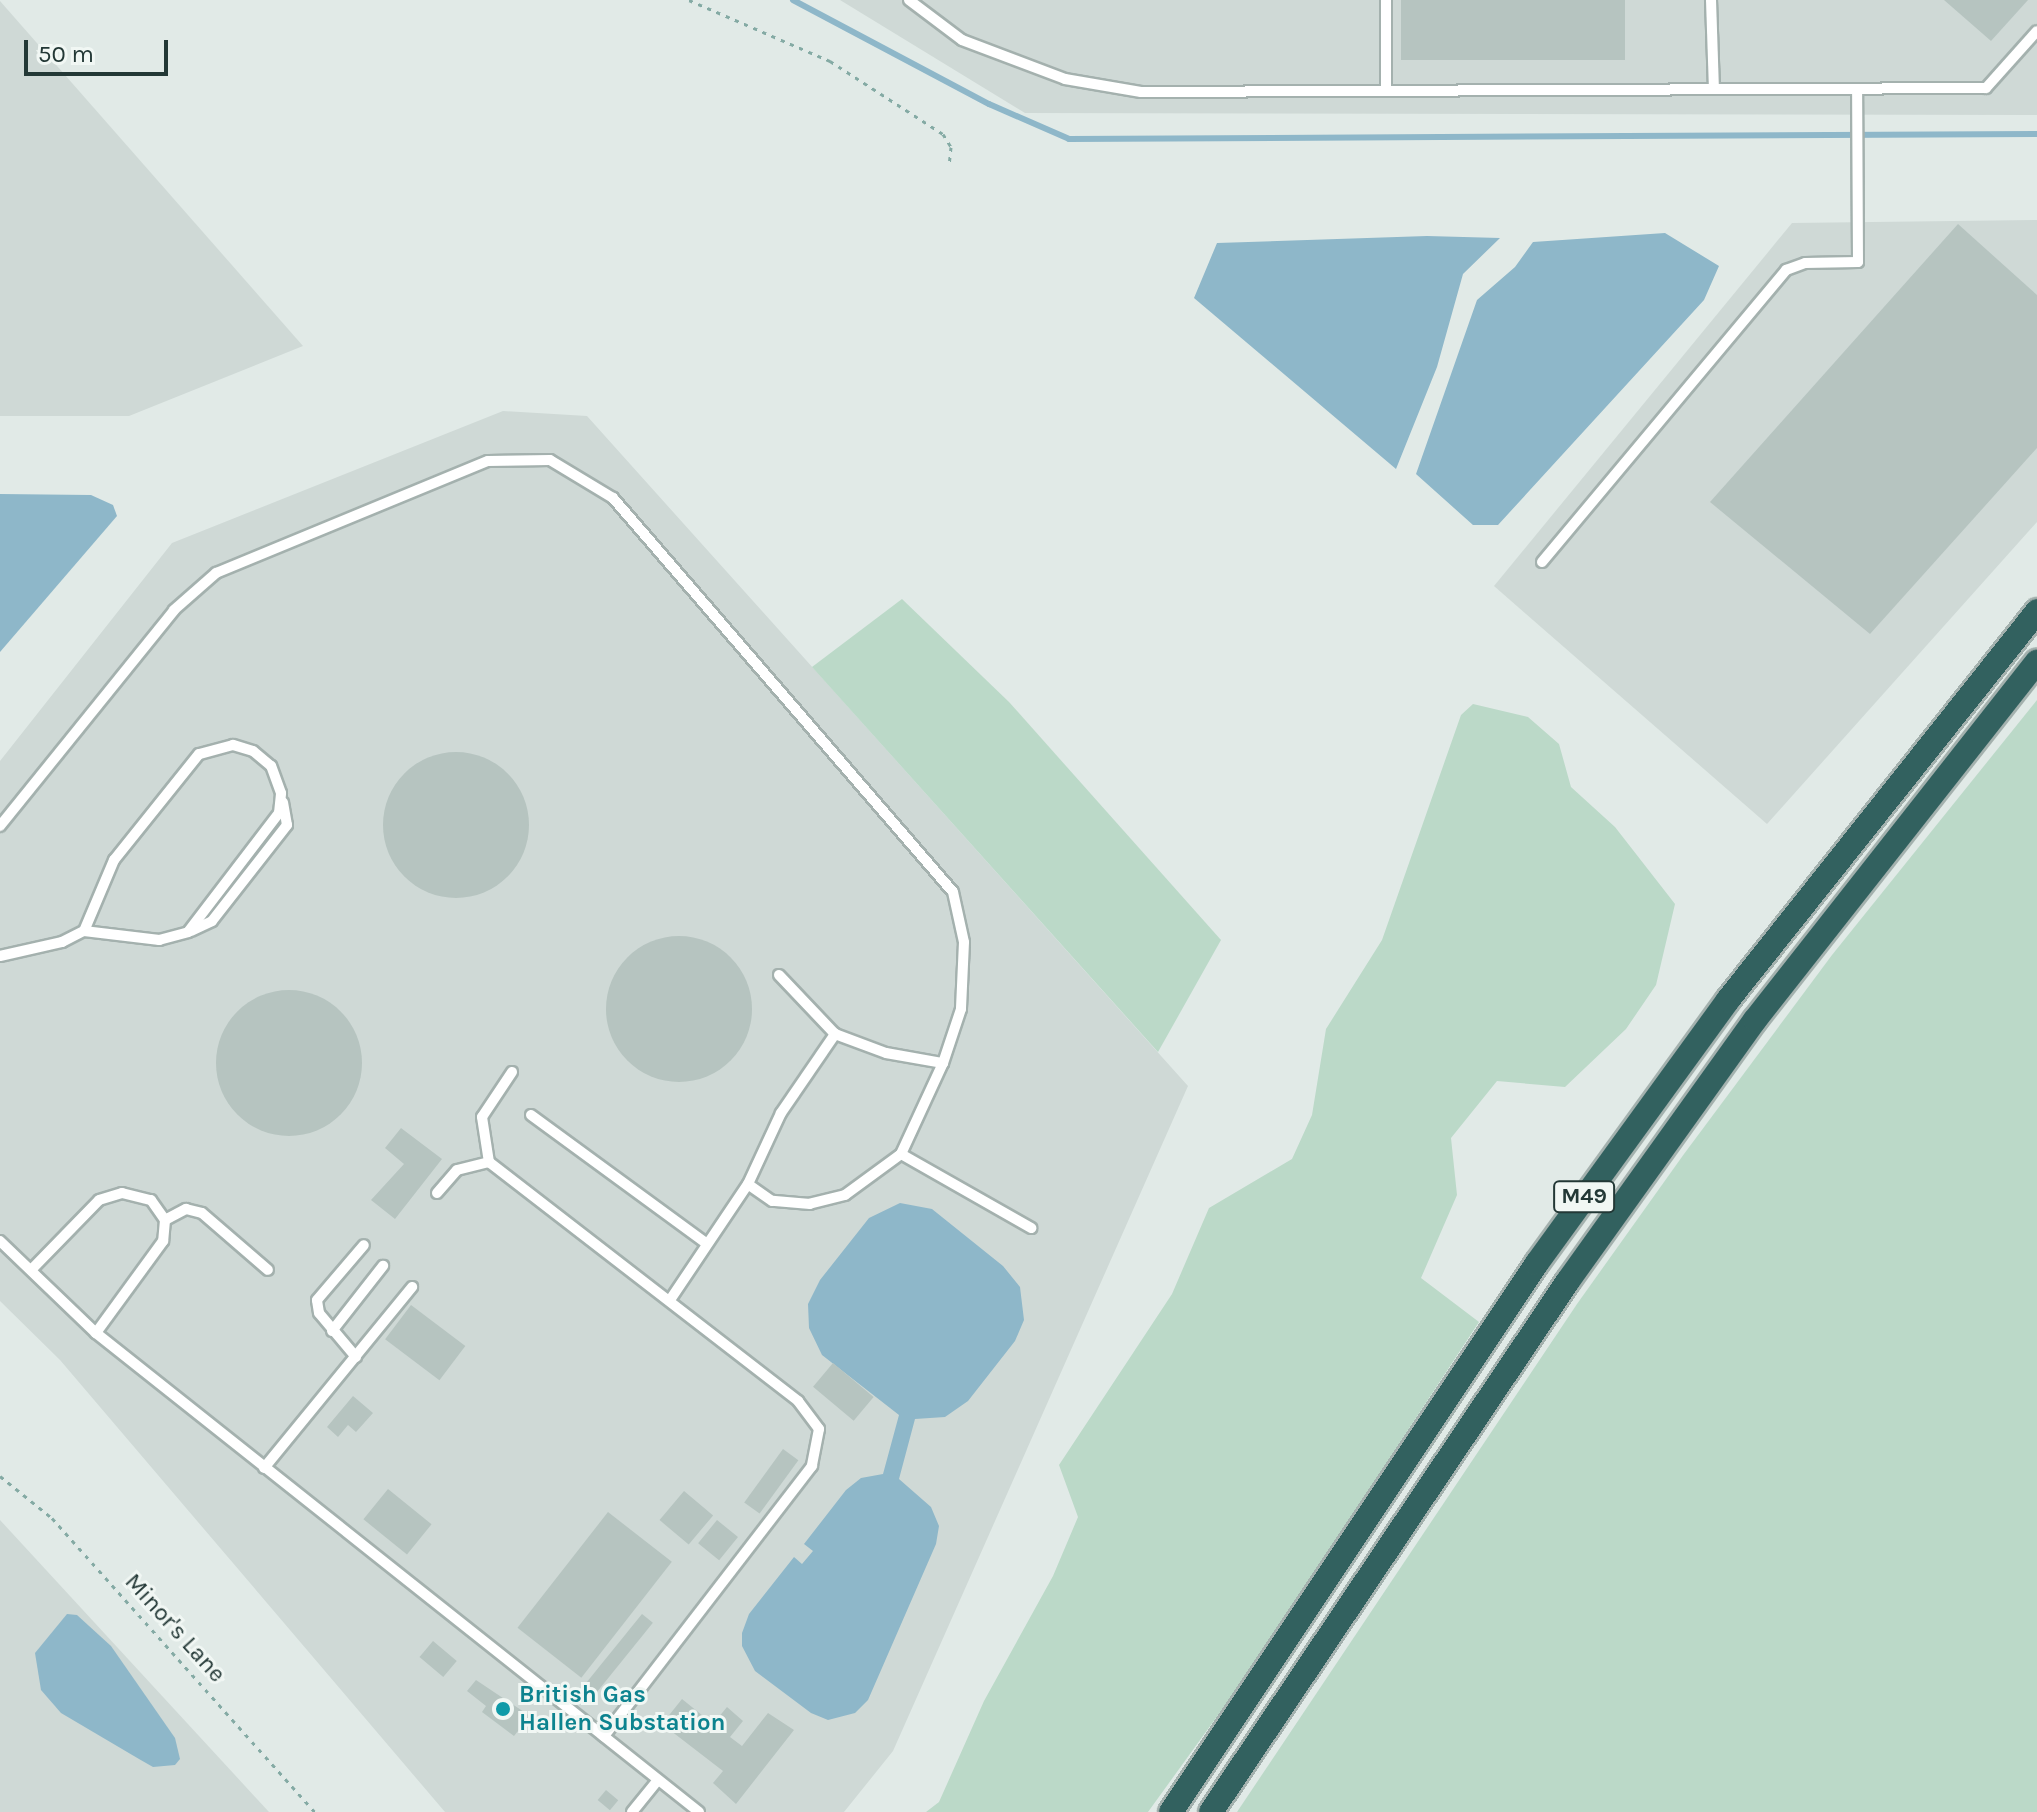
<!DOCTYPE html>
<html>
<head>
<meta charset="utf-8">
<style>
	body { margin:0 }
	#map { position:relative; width:2037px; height:1812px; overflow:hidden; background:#e1eae7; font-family:Karla,sans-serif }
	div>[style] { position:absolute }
	.built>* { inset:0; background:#cfd9d6 }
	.green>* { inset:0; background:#bbd9c8 }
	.water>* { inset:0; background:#8eb7c9 }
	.stream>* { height:6px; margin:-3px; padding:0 3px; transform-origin:3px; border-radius:3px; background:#8eb7c9 }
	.building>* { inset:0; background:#b6c4c0; transform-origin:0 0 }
	.round { border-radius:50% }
	.path>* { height:3px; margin-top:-1.5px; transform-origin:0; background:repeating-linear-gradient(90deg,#84aaa4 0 4px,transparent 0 10px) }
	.roads { filter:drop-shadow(2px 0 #a4b1ae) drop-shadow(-2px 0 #a4b1ae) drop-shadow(0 2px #a4b1ae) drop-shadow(0 -2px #a4b1ae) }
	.service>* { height:10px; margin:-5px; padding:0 5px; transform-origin:5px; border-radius:5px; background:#fff }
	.motorway>* { height:24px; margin:-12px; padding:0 12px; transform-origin:12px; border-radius:12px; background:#32615f }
	.dots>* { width:22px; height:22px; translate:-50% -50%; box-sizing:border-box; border:4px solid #f1f7f4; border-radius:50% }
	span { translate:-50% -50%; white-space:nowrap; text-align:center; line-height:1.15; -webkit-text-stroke:6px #f1f7f4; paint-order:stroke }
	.shield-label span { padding:2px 6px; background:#f1f7f4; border:2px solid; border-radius:6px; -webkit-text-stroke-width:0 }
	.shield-label { font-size:22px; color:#233836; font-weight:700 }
	.street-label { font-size:24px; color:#233836 }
	.culture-label { font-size:24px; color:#0d838f; font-weight:700 }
	.left { translate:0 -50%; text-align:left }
	.scale { position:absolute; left:24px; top:40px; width:144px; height:36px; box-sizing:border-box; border:4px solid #233836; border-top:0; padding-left:10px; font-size:24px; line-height:28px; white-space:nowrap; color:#233836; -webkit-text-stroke:6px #f1f7f4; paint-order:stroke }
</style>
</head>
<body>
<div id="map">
	<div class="built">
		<div style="clip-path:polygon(840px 0,2037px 0,2037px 115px,1025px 113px)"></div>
		<div style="clip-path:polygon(0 1px,303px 346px,129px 416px,0 416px)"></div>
		<div style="clip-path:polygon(2037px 220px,2037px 522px,1767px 824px,1494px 586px,1792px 223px)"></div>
		<div style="clip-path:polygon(503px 411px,587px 416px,1188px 1086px,893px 1751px,844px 1812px,445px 1812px,60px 1360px,0 1301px,0 761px,172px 543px)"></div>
		<div style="clip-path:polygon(0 1520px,269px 1812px,0 1812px)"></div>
	</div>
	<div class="green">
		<div style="clip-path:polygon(902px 599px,1009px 702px,1221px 940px,1158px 1052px,812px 667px)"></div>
		<div style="clip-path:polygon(2037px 700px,2037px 1812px,1237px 1812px,1577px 1304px,1684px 1154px,1832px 955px)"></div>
		<div style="clip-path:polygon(1473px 704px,1528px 717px,1559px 744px,1571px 787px,1615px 827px,1675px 904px,1656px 985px,1626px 1029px,1565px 1087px,1497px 1081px,1451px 1138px,1457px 1195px,1421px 1278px,1479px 1322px,1247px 1675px,1148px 1812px,926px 1812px,939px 1802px,984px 1701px,1053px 1576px,1078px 1517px,1059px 1465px,1172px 1294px,1209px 1208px,1292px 1159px,1312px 1115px,1326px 1029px,1382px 940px,1461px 715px)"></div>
	</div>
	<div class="water">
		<div style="clip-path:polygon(1665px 233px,1719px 266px,1704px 300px,1498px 525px,1473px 525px,1416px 474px,1477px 300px,1515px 267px,1533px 242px)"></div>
		<div style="clip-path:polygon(1427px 236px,1500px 238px,1463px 274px,1437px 367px,1396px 469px,1194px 298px,1217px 243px)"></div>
		<div style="clip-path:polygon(0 494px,91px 495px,113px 505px,117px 516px,0 652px)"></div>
		<div style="clip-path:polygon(900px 1203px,932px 1209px,1003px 1266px,1020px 1287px,1024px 1320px,1015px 1341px,968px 1401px,945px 1417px,915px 1419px,899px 1479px,931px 1507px,939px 1526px,936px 1544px,868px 1700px,855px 1713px,828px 1720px,811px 1713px,755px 1671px,742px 1646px,742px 1633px,749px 1614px,794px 1557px,802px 1564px,813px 1551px,804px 1544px,846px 1490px,861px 1478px,883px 1474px,899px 1415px,822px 1355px,809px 1328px,808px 1304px,820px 1280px,869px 1218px)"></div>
		<div style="clip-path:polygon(67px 1614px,77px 1615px,111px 1646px,175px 1738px,180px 1759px,175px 1765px,153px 1767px,139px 1759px,61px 1713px,41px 1690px,35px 1653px)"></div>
	</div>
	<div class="stream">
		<div style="left:793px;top:0;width:222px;rotate:28deg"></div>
		<div style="left:989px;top:104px;width:87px;rotate:23.6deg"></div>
		<div style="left:1069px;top:139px;width:968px;rotate:-0.3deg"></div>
	</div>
	<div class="building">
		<div style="left:1401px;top:0;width:224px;height:60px"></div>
		<div style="clip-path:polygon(1944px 0,2028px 0,1991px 41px)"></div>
		<div style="clip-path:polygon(1958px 224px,2037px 295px,2037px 448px,1870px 634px,1710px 502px)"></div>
		<div class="round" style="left:383px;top:752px;width:146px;height:146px"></div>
		<div class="round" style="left:606px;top:936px;width:146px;height:146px"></div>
		<div class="round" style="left:216px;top:990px;width:146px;height:146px"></div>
		<div style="clip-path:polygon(401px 1128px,442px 1159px,395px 1219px,371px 1200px,404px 1164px,385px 1148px)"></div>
		<div style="left:411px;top:1305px;width:68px;height:43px;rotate:37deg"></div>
		<div style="left:833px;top:1363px;width:53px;height:31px;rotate:40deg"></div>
		<div style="clip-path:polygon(353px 1396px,373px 1413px,356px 1432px,348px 1425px,338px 1437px,327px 1427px)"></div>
		<div style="left:783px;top:1449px;width:19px;height:66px;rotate:36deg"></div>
		<div style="left:388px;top:1489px;width:56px;height:39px;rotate:39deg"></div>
		<div style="left:684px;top:1491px;width:38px;height:38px;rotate:40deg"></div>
		<div style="left:608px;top:1512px;width:81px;height:147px;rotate:38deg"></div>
		<div style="left:717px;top:1520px;width:27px;height:30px;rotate:39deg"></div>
		<div style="left:642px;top:1614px;width:14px;height:95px;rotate:39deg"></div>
		<div style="left:433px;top:1641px;width:31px;height:21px;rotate:40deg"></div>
		<div style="clip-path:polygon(476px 1680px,530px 1716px,514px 1736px,482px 1712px,486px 1706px,467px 1691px)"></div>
		<div style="clip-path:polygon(682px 1699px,713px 1724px,727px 1707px,743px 1721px,730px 1737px,742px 1746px,768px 1713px,794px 1730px,736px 1804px,713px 1783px,723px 1771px,662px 1724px)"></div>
		<div style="left:606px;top:1790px;width:16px;height:13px;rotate:40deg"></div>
	</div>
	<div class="path">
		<div style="left:689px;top:0;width:154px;rotate:23.4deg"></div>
		<div style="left:830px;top:61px;width:135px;rotate:32.9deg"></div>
		<div style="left:943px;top:134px;width:15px;rotate:58deg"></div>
		<div style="left:951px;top:147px;width:19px;rotate:96deg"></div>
		<div style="left:0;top:1476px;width:67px;rotate:38.9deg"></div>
		<div style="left:52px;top:1518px;width:394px;rotate:48.2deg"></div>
	</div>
	<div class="roads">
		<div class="service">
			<div style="left:909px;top:0;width:66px;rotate:37deg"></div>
			<div style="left:962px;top:40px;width:110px;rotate:20.7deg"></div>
			<div style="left:1065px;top:79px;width:77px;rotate:9.7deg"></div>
			<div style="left:1141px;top:92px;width:845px;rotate:-0.27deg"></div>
			<div style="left:1986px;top:88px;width:76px;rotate:-48.2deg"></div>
			<div style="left:1386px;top:0;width:91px;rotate:90deg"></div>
			<div style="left:1711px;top:0;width:89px;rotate:88.1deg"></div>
			<div style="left:1542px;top:562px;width:381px;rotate:-50.1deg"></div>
			<div style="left:1786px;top:270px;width:20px;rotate:-20deg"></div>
			<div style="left:1805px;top:263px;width:53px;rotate:-1.1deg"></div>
			<div style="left:1858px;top:262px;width:173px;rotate:-90.3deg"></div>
			<div style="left:0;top:826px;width:277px;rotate:-51.1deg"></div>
			<div style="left:174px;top:610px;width:56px;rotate:-41.4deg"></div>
			<div style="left:216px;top:573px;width:294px;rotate:-22.4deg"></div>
			<div style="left:488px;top:461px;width:62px;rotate:-0.9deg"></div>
			<div style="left:550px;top:460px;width:74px;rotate:31.1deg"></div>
			<div style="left:613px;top:498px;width:520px;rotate:49.21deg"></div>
			<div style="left:953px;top:892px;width:51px;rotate:77.6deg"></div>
			<div style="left:964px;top:942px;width:67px;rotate:92.6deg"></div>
			<div style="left:961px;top:1009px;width:57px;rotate:108.4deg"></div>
			<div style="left:943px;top:1063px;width:100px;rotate:114.8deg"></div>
			<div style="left:901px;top:1154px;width:69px;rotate:143.8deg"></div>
			<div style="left:845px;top:1195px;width:36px;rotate:166deg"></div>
			<div style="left:810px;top:1204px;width:38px;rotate:-175deg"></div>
			<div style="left:772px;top:1201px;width:29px;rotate:-145deg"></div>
			<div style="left:191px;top:931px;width:23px;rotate:-25deg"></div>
			<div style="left:212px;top:921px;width:122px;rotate:-52deg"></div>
			<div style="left:287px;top:825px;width:23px;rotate:-100deg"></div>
			<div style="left:0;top:956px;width:64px;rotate:-12.7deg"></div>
			<div style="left:62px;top:942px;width:25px;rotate:-27deg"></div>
			<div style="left:84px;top:931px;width:76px;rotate:6.8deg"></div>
			<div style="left:159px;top:940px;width:30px;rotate:-15deg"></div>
			<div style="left:188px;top:932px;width:150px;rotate:-52.6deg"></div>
			<div style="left:279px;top:813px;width:20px;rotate:-84deg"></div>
			<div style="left:281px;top:793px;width:29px;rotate:-110deg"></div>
			<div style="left:271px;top:766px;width:23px;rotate:-140deg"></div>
			<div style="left:253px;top:751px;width:21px;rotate:-163deg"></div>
			<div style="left:233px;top:745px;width:35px;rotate:165deg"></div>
			<div style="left:199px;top:754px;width:136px;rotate:128.7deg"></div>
			<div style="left:114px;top:860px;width:77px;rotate:112.9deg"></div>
			<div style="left:779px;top:975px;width:81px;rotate:46.5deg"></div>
			<div style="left:835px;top:1034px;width:54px;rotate:20.4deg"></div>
			<div style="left:886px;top:1053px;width:58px;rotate:10deg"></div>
			<div style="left:512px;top:1072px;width:54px;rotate:123.7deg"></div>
			<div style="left:482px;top:1117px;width:46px;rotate:81.2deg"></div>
			<div style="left:489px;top:1162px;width:391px;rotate:37.7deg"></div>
			<div style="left:798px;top:1401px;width:35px;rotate:53deg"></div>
			<div style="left:819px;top:1429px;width:38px;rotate:101deg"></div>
			<div style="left:812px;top:1466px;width:341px;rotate:127.6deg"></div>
			<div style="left:531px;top:1115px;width:218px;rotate:36.2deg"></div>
			<div style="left:901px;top:1154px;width:150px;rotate:29.6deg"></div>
			<div style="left:437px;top:1193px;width:30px;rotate:-49deg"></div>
			<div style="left:457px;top:1170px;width:33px;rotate:-14deg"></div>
			<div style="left:165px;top:1220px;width:24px;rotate:-28deg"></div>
			<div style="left:186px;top:1209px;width:16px;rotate:14deg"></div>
			<div style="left:202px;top:1213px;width:87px;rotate:40.8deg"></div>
			<div style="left:0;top:1241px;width:133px;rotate:43.8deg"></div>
			<div style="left:96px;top:1333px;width:770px;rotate:38.46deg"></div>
			<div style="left:32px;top:1269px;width:96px;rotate:-45.8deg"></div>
			<div style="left:99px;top:1200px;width:24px;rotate:-17deg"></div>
			<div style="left:122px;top:1193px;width:30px;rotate:14deg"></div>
			<div style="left:151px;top:1200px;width:24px;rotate:55deg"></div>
			<div style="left:165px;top:1220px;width:21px;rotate:95deg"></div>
			<div style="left:163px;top:1241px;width:114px;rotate:126.1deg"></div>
			<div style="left:670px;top:1300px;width:140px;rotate:-56.1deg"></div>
			<div style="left:748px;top:1184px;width:78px;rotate:-65.1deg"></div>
			<div style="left:781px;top:1113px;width:96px;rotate:-55.6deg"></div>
			<div style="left:332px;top:1331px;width:83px;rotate:-51.9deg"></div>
			<div style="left:356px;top:1357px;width:57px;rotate:-130.1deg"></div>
			<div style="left:319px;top:1313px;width:13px;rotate:-99deg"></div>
			<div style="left:317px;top:1300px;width:72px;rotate:-49.5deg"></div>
			<div style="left:264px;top:1468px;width:234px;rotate:-50.7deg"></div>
			<div style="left:632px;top:1812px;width:41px;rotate:-50.9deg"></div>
		</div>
		<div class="motorway">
			<div style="left:1171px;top:1812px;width:660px;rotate:-56.31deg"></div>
			<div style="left:1537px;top:1263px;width:325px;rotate:-54deg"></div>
			<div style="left:1728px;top:1000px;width:497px;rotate:-51.5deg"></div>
			<div style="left:1211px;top:1812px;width:640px;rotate:-56.09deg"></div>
			<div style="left:1568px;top:1281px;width:321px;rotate:-54.4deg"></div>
			<div style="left:1755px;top:1020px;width:456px;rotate:-51.8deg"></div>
		</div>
	</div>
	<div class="dots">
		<div style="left:503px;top:1709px;background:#0f9aa8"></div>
	</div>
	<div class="shield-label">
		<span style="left:1584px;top:1197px">M49</span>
	</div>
	<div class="street-label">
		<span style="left:175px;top:1628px;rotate:48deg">Minor's Lane</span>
	</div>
	<div class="culture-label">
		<span class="left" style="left:519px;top:1709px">British Gas<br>Hallen Substation</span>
	</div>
	<div class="scale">50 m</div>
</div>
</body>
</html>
